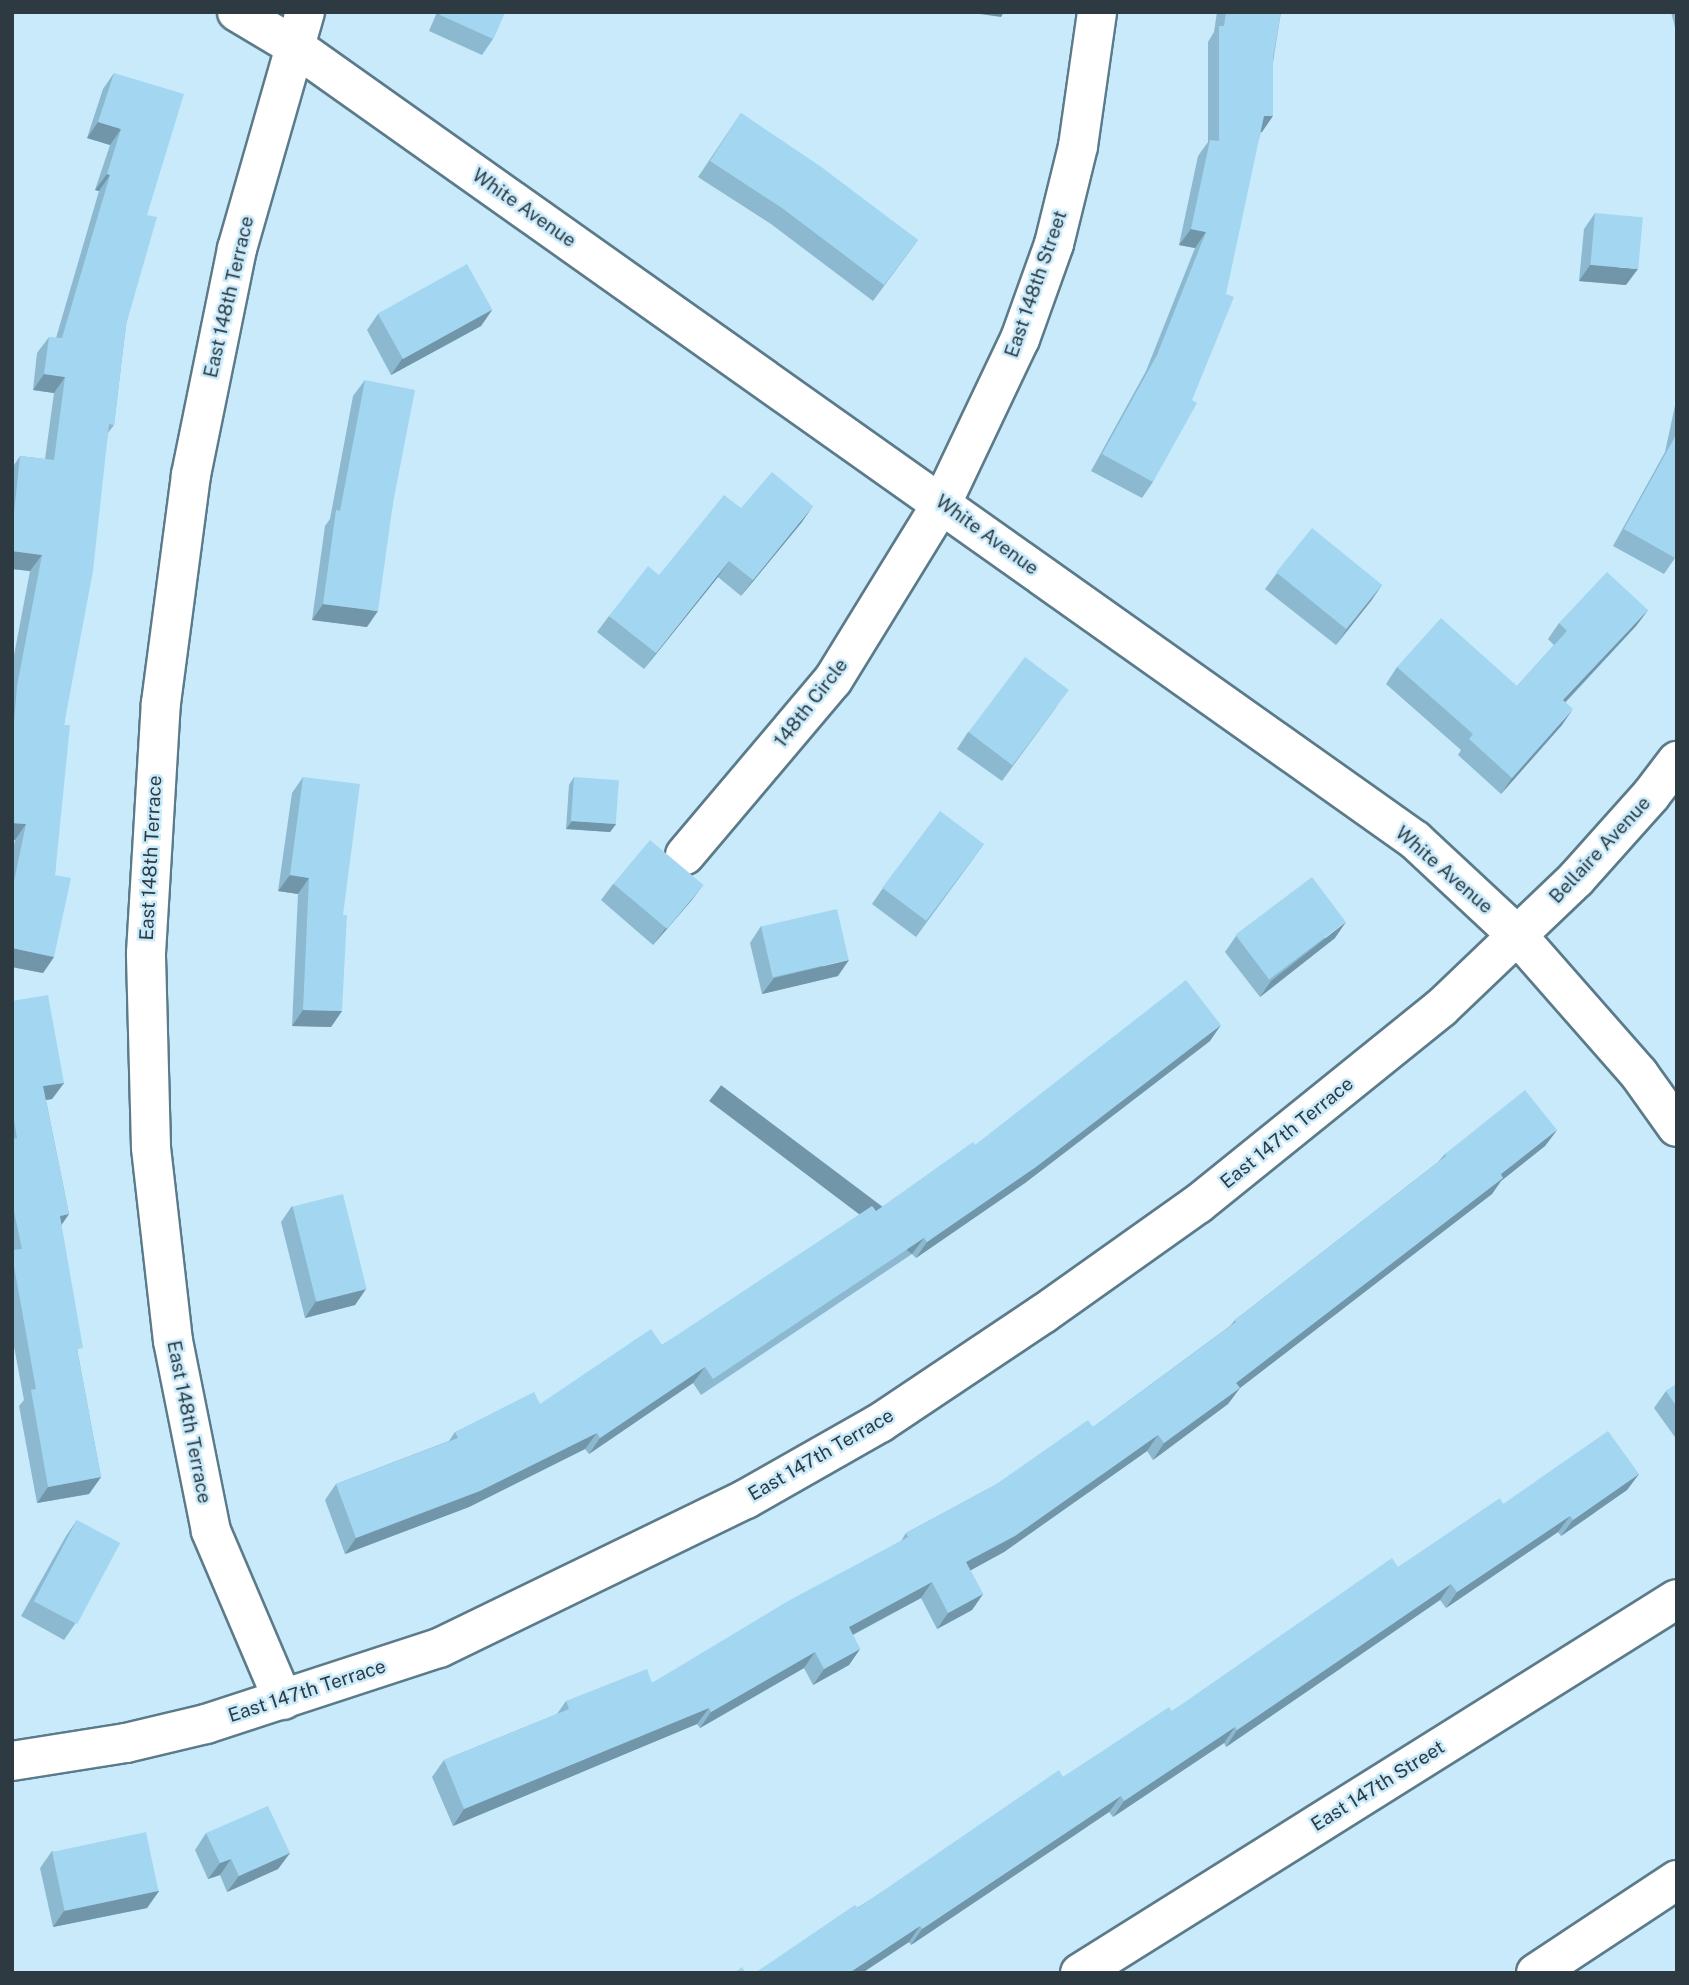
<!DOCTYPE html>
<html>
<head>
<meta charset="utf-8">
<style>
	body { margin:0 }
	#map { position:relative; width:1689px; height:1985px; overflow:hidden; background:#c8eafb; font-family:"Public Sans",sans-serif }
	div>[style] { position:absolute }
	.roads { filter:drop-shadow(2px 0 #5c7b8a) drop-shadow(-2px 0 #5c7b8a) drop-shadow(0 2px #5c7b8a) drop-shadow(0 -2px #5c7b8a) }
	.street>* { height:38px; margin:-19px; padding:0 19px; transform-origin:19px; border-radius:19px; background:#fff }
	.primary>* { height:38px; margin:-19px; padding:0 19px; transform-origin:19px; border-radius:19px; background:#fff }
	.wall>* { inset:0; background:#8cb9cf }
	.shaded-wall>* { inset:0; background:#7296a9; transform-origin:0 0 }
	.building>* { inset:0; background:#a3d7f1; transform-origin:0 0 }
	span { translate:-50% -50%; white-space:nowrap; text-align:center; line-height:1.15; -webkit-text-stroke:5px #c8eafb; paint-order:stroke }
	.street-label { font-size:19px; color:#2d3a41 }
	.frame { position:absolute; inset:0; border:14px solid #2d3a41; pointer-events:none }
</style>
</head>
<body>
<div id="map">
	<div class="roads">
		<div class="street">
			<div style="left:237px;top:12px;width:66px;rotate:30.8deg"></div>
			<div style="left:294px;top:46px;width:1374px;rotate:35.31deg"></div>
			<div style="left:1415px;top:840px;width:139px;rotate:43deg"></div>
			<div style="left:1517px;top:935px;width:185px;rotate:48.7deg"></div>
			<div style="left:1639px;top:1074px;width:65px;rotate:54.4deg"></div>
			<div style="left:685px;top:855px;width:229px;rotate:-49.8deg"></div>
			<div style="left:833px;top:680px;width:208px;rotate:-58.4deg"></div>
			<div style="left:942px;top:503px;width:182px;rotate:-64.6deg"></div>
			<div style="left:1020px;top:339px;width:101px;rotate:-70.3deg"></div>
			<div style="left:1054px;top:244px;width:101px;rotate:-76.2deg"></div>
			<div style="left:1078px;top:146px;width:135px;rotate:-81.9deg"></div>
			<div style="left:283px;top:1700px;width:184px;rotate:-113.1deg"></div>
			<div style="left:211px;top:1531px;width:194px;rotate:-101.3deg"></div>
			<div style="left:173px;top:1341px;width:195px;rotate:-96.5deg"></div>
			<div style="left:151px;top:1147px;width:194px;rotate:-91.5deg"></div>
			<div style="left:146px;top:953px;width:250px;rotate:-86.6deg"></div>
			<div style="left:161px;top:703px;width:230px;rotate:-82.5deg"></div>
			<div style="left:191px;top:475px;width:231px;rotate:-78.5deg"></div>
			<div style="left:237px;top:249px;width:247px;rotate:-74deg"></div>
			<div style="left:12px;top:1761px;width:115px;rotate:-9deg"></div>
			<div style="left:126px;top:1743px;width:82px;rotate:-13.4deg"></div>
			<div style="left:206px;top:1724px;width:245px;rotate:-18.1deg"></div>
			<div style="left:439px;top:1648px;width:341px;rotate:-25.9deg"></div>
			<div style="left:746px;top:1499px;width:154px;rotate:-29.6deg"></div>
			<div style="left:880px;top:1423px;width:196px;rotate:-33.8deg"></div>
			<div style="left:1043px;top:1314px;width:190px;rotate:-35.4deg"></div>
			<div style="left:1198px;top:1204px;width:312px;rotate:-38.9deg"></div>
			<div style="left:1441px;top:1008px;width:187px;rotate:-43.7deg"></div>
			<div style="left:1576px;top:879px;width:113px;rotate:-48.2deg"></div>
			<div style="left:1651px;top:795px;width:43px;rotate:-52.6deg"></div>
			<div style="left:1080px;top:1973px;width:704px;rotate:-32.07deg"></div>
		</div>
		<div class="primary">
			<div style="left:1536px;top:1973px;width:169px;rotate:-33.4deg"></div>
		</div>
	</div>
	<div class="wall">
		<div style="clip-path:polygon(437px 12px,505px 12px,493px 39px,482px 55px,429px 31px)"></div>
		<div style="clip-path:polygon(1217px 12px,1281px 12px,1262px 132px,1261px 132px,1153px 482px,1142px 498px,1091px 471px,1146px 371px,1195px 248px,1179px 245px,1198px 156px,1208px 142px,1208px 42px,1214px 32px)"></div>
		<div style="clip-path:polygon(1671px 12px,1677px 12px,1677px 35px)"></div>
		<div style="clip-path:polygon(114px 73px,147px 215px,126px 325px,114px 425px,108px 433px,64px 725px,55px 875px,54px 957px,43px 973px,12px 967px,12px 854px,15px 840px,12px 840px,12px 666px,30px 571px,12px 569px,12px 468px,20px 456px,45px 459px,54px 393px,33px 390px,37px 353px,49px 337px,56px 338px,99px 191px,95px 190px,110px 145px,87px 138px,103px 89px)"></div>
		<div style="clip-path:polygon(741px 113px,918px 240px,873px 301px,771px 224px,698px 177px)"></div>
		<div style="clip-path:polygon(1595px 213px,1626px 285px,1579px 281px,1584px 229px)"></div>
		<div style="clip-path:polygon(492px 310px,481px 326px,391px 375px,367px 330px,378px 314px)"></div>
		<div style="clip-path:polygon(365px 380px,393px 503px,367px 627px,312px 620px,325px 526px,330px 519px,353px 396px)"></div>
		<div style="clip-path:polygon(1677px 396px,1677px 555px,1664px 574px,1613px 546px,1665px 452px)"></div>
		<div style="clip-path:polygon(741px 508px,802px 522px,741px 596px,718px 577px,644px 669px,597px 632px,609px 616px)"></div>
		<div style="clip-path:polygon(1277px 573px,1382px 585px,1336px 645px,1265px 589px)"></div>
		<div style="clip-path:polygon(1648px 610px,1636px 626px,1566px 702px,1562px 725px,1501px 794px,1458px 755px,1461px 750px,1386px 684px,1397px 667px,1517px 686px,1554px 645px,1548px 639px,1559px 623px)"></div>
		<div style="clip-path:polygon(1057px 706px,1002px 781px,957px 749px,968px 732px)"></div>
		<div style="clip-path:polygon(303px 777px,342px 1011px,331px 1027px,292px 1026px,298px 894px,278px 891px,292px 793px)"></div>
		<div style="clip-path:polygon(574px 777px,616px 824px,610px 832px,566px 829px,569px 785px)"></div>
		<div style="clip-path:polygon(984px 844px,916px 937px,872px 904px,883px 888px)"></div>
		<div style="clip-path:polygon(613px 884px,703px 885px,691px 901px,653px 945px,601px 900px)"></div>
		<div style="clip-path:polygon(761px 926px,838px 976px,762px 994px,750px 943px)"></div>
		<div style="clip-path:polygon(1236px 936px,1335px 938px,1260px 997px,1225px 952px)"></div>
		<div style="clip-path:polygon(12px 1001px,64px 1083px,52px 1099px,46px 1100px,69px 1214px,61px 1225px,78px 1354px,101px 1477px,89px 1494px,37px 1503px,19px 1406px,24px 1400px,12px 1336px)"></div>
		<div style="clip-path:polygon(1210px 1041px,1025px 1183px,916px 1258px,912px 1254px,701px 1395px,693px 1383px,589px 1454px,585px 1449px,469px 1507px,345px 1554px,325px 1500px,336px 1484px,449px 1441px,455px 1432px,540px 1404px,662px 1345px,876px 1211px,975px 1145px)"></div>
		<div style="clip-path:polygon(1557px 1130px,1545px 1146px,1501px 1181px,1492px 1194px,1240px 1388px,1228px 1404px,1153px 1460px,1147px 1451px,1004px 1552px,970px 1570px,983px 1594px,972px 1610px,937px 1629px,921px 1598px,853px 1635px,860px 1649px,849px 1665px,813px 1685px,804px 1668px,700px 1728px,697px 1724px,453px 1826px,432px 1777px,444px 1760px,557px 1714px,566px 1701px,652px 1683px,901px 1541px,906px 1533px,995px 1485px,1093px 1427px,1230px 1326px,1235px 1320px,1438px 1162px,1445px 1154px)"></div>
		<div style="clip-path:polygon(292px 1206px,366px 1289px,355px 1305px,305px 1318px,281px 1222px)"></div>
		<div style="clip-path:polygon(1677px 1384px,1677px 1440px,1654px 1408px,1666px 1391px)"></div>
		<div style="clip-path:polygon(1639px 1474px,1627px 1490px,1561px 1536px,1558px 1532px,1446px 1608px,1440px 1600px,1226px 1747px,1224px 1743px,1113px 1817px,1109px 1812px,911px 1945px,909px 1942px,862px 1973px,755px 1973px,1063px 1777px,1172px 1711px,1398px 1567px,1503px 1504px)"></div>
		<div style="clip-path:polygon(77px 1520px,75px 1624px,64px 1640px,21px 1616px,66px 1536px)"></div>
		<div style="clip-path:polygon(206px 1833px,290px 1853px,278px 1869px,227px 1892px,220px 1875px,208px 1879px,195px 1850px)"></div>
		<div style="clip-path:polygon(52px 1851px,159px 1891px,147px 1908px,53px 1927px,40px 1868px)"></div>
	</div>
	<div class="shaded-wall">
		<div style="clip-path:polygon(966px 12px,1004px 12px,1001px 17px)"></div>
		<div style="clip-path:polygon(1264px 116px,1273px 116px,1262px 132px,1253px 132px)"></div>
		<div style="clip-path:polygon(98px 122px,121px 129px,110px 145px,87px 138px)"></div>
		<div style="clip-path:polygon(107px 174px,110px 175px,99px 191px,95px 190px)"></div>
		<div style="clip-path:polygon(1191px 229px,1206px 232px,1195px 248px,1179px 245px)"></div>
		<div style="clip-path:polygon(1590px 265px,1638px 269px,1626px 285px,1579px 281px)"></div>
		<div style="clip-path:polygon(492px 310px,481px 326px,391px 375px,402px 359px)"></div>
		<div style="clip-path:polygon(44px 374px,65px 377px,54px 393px,33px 390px)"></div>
		<div style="clip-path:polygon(813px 506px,802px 522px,741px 596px,753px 580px)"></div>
		<div style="clip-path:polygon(12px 551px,42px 555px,30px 571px,12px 569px)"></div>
		<div style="clip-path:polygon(729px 561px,718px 577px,644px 669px,656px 653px)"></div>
		<div style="clip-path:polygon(1382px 585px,1371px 601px,1336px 645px,1347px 629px)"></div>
		<div style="clip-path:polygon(323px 604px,378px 611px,367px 627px,312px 620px)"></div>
		<div style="clip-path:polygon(1648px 610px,1636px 626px,1552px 716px,1563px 700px)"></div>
		<div style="clip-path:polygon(1573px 709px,1562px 725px,1501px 794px,1512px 778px)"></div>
		<div style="clip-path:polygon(572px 821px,616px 824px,610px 832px,566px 829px)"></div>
		<div style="clip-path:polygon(12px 823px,26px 824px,15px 840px,12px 840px)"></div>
		<div style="clip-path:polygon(290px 875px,309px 878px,298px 894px,278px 891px)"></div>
		<div style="clip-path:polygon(703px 885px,691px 901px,653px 945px,665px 929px)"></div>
		<div style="clip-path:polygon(1346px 922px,1335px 938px,1260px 997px,1271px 981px)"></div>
		<div style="clip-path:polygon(12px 948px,54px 957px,43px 973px,12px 967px)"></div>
		<div style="clip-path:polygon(849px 960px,838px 976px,762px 994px,774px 978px)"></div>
		<div style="clip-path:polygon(303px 1010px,342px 1011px,331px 1027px,292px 1026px)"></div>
		<div style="clip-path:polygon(1221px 1025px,1210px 1041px,1025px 1183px,916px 1258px,927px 1242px)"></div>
		<div style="clip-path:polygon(64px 1083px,52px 1099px,32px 1102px,43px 1086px)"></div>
		<div style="clip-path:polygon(1557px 1130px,1545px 1146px,1501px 1181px,1492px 1194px,1240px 1388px,1228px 1404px,1153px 1460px,1164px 1443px,1236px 1383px)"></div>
		<div style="clip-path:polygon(69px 1214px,58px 1230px,60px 1216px)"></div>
		<div style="left:924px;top:1238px;width:20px;height:254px;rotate:127deg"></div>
		<div style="clip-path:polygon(366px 1289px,355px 1305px,305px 1318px,316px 1301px)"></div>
		<div style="clip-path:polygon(705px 1367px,693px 1383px,589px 1454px,600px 1438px)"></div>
		<div style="clip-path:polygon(597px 1433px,585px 1449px,469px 1507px,345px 1554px,356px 1538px)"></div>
		<div style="clip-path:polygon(1158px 1435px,1147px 1451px,1004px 1552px,955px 1579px,966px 1562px)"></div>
		<div style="clip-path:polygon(1639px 1474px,1627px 1490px,1561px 1536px,1573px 1520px)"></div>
		<div style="clip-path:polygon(101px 1477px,89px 1494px,37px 1503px,48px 1487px)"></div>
		<div style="clip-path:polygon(1570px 1516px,1558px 1532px,1446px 1608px,1457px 1592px)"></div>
		<div style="clip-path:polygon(932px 1582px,921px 1598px,837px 1643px,849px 1627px)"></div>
		<div style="clip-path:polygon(1451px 1584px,1440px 1600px,1226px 1747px,1237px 1730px)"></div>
		<div style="clip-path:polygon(983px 1594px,972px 1610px,937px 1629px,948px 1613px)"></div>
		<div style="clip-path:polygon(860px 1649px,849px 1665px,813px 1685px,824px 1669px)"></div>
		<div style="clip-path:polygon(815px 1652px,804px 1668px,700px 1728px,711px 1712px)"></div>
		<div style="clip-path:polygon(709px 1708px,697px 1724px,453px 1826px,464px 1809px)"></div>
		<div style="clip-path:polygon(1235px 1727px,1224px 1743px,1113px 1817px,1124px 1801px)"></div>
		<div style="clip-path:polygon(1121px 1796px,1109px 1812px,911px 1945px,922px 1929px)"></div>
		<div style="clip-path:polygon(290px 1853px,278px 1869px,227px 1892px,239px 1876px)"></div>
		<div style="clip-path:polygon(231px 1859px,220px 1875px,208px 1879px,220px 1863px)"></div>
		<div style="clip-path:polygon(159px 1891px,147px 1908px,53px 1927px,64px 1911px)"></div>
		<div style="clip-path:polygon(920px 1926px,909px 1942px,862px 1973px,849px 1973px)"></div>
	</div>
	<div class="building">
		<div style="clip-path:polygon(441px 12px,505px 12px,493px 39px,440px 15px)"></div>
		<div style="clip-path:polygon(1226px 12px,1281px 12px,1273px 58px,1273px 116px,1264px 116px,1226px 294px,1234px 297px,1192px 400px,1197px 403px,1153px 482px,1102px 454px,1157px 355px,1206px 232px,1191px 229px,1210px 140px,1219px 141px,1219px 26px,1224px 26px)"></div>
		<div style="clip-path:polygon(114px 73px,184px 94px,147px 215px,157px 217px,126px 325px,114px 425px,109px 424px,93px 571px,64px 725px,70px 725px,55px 875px,71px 878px,54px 957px,12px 948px,12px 891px,26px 824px,12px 823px,12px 748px,17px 686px,42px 555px,12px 551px,12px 532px,20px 456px,54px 460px,65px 377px,44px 374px,49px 337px,62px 338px,110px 175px,107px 174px,121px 129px,98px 122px)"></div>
		<div style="clip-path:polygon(741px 113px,820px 166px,918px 240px,884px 285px,782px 208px,710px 161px)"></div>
		<div style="left:1595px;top:213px;width:48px;height:52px;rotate:5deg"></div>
		<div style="left:467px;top:264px;width:52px;height:102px;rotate:61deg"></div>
		<div style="clip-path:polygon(365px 380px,415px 390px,393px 503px,378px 611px,323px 604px,336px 510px,340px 511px)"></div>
		<div style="clip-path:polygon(1677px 433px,1677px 555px,1675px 558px,1624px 529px)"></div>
		<div style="clip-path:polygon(772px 472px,813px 506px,753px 580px,729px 561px,656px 653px,609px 616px,648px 566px,659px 575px,724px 495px,741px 508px)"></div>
		<div style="left:1312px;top:528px;width:90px;height:57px;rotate:39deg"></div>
		<div style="clip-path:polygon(1607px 572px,1648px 610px,1563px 700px,1573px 709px,1512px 778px,1469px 739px,1473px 734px,1397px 667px,1441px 618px,1517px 686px,1567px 631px,1559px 623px)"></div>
		<div style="left:1025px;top:657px;width:55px;height:94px;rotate:37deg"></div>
		<div style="clip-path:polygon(303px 777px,360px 784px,343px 915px,347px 915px,342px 1011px,303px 1010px,309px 878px,290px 875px)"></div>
		<div style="left:574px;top:777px;width:45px;height:44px;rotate:4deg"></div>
		<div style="left:940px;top:811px;width:55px;height:96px;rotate:37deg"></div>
		<div style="left:650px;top:840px;width:70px;height:57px;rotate:40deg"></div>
		<div style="left:1312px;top:877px;width:56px;height:96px;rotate:53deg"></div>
		<div style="left:837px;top:909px;width:52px;height:78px;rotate:77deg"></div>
		<div style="clip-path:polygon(1186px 980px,1221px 1025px,1036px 1167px,927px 1242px,924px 1238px,713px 1379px,705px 1367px,600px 1438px,597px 1433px,480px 1491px,356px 1538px,336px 1484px,458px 1438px,455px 1432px,534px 1392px,540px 1404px,651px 1329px,662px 1345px,872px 1206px,876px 1211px,973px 1142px,975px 1145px)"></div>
		<div style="clip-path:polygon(48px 995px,64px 1083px,43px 1086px,69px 1214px,60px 1216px,83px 1348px,77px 1349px,101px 1477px,48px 1487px,31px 1390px,36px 1389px,12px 1255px,12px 1250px,22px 1249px,12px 1202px,12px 1139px,17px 1138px,12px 1108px,12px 1001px)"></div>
		<div style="clip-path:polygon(1525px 1090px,1557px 1130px,1501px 1174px,1503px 1178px,1236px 1383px,1240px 1388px,1164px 1443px,1158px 1435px,1015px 1536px,966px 1562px,983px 1594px,948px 1613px,932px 1582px,849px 1627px,860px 1649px,824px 1669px,815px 1652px,711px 1712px,709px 1708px,464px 1809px,444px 1760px,569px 1709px,566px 1701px,647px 1669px,652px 1683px,788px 1601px,908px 1537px,906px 1533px,995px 1485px,1088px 1420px,1093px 1427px,1236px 1322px,1235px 1320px,1446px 1156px,1445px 1154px)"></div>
		<div style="left:343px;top:1194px;width:98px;height:52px;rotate:76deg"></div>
		<div style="clip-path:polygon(1677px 1384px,1677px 1407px,1666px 1391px)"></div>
		<div style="clip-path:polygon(1608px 1431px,1639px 1474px,1573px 1520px,1570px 1516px,1457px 1592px,1451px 1584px,1237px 1730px,1235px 1727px,1124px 1801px,1121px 1796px,922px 1929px,920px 1926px,849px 1973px,755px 1973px,855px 1905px,858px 1908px,1059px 1770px,1063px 1777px,1169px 1707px,1172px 1711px,1392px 1558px,1398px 1567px,1500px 1498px,1503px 1504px)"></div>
		<div style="left:77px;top:1520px;width:49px;height:92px;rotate:28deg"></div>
		<div style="clip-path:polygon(268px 1806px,290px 1853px,239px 1876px,231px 1859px,220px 1863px,206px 1833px)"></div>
		<div style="left:146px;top:1832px;width:60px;height:96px;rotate:78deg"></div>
		<div style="clip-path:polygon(742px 1967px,746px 1973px,734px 1973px)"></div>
	</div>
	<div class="street-label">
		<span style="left:524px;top:208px;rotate:35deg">White Avenue</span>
		<span style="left:1036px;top:284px;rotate:-71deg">East 148th Street</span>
		<span style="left:229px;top:297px;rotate:-77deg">East 148th Terrace</span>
		<span style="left:987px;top:535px;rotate:36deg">White Avenue</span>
		<span style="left:811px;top:703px;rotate:-52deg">148th Circle</span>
		<span style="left:1600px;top:850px;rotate:-47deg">Bellaire Avenue</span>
		<span style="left:151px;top:858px;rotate:-87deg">East 148th Terrace</span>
		<span style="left:1444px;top:870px;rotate:41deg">White Avenue</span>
		<span style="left:1287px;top:1133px;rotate:-39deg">East 147th Terrace</span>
		<span style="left:189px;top:1422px;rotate:79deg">East 148th Terrace</span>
		<span style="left:821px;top:1455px;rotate:-30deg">East 147th Terrace</span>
		<span style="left:307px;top:1691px;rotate:-18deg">East 147th Terrace</span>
		<span style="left:1378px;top:1786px;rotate:-32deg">East 147th Street</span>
	</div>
	<div class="frame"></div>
</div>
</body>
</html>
